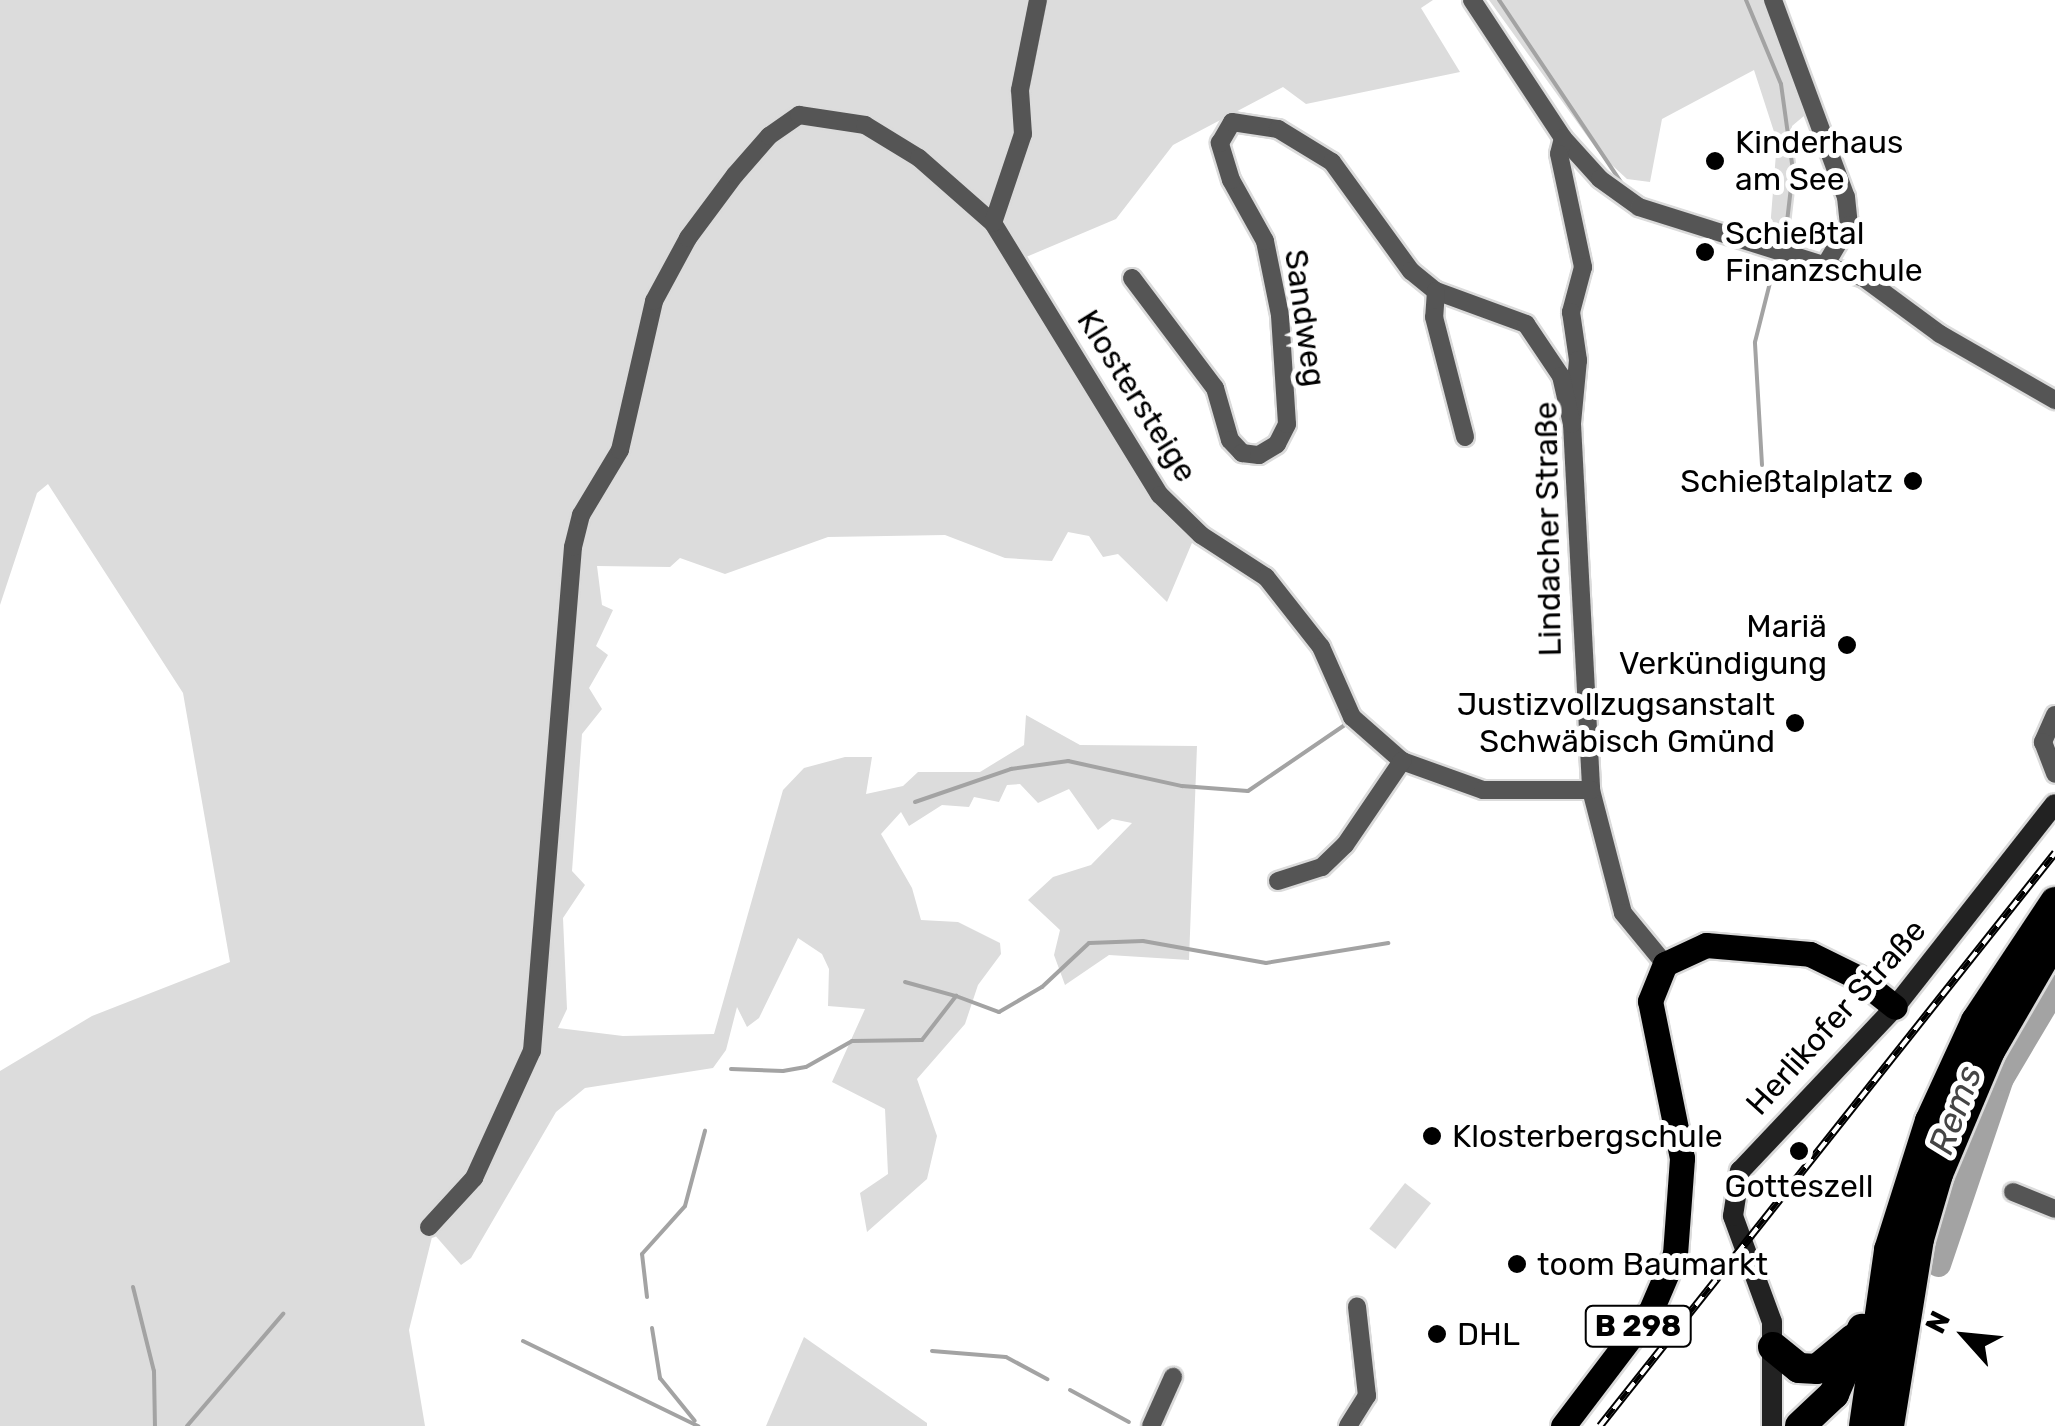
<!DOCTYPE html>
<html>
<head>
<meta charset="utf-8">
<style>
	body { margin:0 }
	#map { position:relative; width:2055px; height:1426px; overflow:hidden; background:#fff; font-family:Rubik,sans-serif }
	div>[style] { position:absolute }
	.green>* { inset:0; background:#dcdcdc; transform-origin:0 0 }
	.stream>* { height:4px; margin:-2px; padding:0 2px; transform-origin:2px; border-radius:2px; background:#a3a3a3 }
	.river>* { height:25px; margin:-12.5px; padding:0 12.5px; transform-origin:12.5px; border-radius:12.5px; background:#a3a3a3 }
	.roads { filter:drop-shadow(2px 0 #dbdbdb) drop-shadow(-2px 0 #dbdbdb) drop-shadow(0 2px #dbdbdb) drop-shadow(0 -2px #dbdbdb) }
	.street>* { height:18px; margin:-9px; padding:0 9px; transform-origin:9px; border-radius:9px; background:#555 }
	.secondary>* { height:20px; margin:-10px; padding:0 10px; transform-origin:10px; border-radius:10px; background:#222 }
	.primary>* { height:25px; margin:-12.5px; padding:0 12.5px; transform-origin:12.5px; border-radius:12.5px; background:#000 }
	.highway>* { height:30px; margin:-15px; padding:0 15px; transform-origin:15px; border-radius:15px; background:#000 }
	.rail>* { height:8px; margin-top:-4px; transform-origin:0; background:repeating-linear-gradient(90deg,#fff 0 11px,#000 0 22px); box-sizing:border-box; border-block:2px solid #000 }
	.dots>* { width:28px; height:28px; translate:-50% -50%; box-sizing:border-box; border:5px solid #fff; border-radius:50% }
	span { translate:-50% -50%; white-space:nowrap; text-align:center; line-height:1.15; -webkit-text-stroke:10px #fff; paint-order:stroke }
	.shield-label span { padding:2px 8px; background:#fff; border:2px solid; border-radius:8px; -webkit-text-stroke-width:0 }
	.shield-label { font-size:30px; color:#000; font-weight:700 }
	.poi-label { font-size:32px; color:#000 }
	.left { translate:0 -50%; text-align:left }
	.right { translate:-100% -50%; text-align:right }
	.street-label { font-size:32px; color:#000 }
	.water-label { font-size:35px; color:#444; font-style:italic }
	.north { position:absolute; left:1915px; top:1286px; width:100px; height:100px; -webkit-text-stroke:8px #fff; paint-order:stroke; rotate:297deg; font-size:28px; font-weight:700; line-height:40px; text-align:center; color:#000 }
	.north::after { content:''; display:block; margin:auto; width:35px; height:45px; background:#000; clip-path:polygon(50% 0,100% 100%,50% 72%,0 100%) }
</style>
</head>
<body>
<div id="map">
	<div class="green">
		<div style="clip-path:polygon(0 0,1433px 0,1421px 8px,1460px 72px,1306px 104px,1283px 87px,1173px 145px,1116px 219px,1019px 260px,1084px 381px,1197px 531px,1167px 602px,1118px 554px,1103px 557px,1089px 536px,1068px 532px,1052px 561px,1005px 558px,945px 535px,828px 537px,725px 574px,680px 558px,670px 567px,597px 566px,602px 605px,613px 610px,596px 646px,608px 655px,589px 688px,602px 709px,582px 734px,572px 871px,585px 885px,563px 918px,567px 1009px,558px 1028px,623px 1036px,714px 1034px,783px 790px,804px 768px,845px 757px,872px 757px,866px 794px,903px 786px,918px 772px,980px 772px,1024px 745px,1026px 715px,1080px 745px,1197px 746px,1189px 960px,1109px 955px,1065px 985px,1054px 955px,1060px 930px,1028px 900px,1053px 877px,1091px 865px,1132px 823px,1112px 819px,1098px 830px,1069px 789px,1038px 803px,1020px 784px,1007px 785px,999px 802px,974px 797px,969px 807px,942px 805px,909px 826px,901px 812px,881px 834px,912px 888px,921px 920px,958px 922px,1000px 943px,1001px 954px,978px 985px,965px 1024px,917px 1079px,937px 1136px,927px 1179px,867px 1232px,860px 1193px,888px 1174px,885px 1109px,832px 1082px,865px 1009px,828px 1006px,829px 969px,822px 954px,798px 938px,759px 1018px,747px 1027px,737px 1007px,726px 1050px,713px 1068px,585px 1088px,556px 1112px,471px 1258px,461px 1265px,433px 1233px,409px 1330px,425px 1426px,0 1426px,0 1071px,92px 1016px,230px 962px,183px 693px,48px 484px,37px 493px,0 605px)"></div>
		<div style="clip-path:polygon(1489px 0,1763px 0,1817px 105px,1792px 126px,1797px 173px,1791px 225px,1770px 229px,1777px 141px,1754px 70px,1662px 119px,1650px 182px,1627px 179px,1600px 154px)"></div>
		<div style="left:1405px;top:1183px;width:33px;height:58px;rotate:38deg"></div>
		<div style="clip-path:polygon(804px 1337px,927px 1423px,927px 1426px,766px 1426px)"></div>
	</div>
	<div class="stream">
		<div style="left:1499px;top:0;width:225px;rotate:56.2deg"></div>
		<div style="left:1746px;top:0;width:91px;rotate:67.4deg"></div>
		<div style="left:1781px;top:84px;width:87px;rotate:82.1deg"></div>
		<div style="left:1793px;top:170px;width:69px;rotate:96.6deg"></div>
		<div style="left:1762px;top:465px;width:123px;rotate:-93.3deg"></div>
		<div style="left:1755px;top:342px;width:77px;rotate:-75.8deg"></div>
		<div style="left:915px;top:802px;width:102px;rotate:-19deg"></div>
		<div style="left:1011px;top:769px;width:58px;rotate:-8deg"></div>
		<div style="left:1068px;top:761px;width:117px;rotate:12.4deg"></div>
		<div style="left:1182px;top:786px;width:66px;rotate:4.3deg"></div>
		<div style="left:1248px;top:791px;width:122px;rotate:-34.3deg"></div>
		<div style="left:905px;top:982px;width:53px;rotate:15.4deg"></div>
		<div style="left:731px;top:1069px;width:52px;rotate:2.2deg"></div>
		<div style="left:783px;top:1071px;width:23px;rotate:-10deg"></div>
		<div style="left:806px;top:1067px;width:53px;rotate:-29.5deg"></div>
		<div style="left:852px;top:1041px;width:70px;rotate:-0.8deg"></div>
		<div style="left:922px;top:1040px;width:56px;rotate:-52.3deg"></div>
		<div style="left:956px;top:996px;width:46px;rotate:20.4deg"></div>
		<div style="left:999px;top:1012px;width:50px;rotate:-30.2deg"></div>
		<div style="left:1042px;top:987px;width:64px;rotate:-43.1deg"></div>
		<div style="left:1089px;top:943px;width:54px;rotate:-2.1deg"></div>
		<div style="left:1143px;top:941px;width:125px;rotate:10.1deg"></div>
		<div style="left:1266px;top:963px;width:124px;rotate:-9.3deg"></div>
		<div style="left:133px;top:1287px;width:87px;rotate:76deg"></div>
		<div style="left:154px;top:1371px;width:55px;rotate:89deg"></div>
		<div style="left:647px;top:1297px;width:43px;rotate:-96.6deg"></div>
		<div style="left:642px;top:1254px;width:64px;rotate:-48.1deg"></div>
		<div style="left:685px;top:1206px;width:78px;rotate:-75.1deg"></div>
		<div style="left:652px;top:1328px;width:51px;rotate:80.9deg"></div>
		<div style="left:660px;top:1378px;width:55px;rotate:50.9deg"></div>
		<div style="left:523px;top:1341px;width:195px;rotate:25.9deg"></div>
		<div style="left:932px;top:1351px;width:74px;rotate:4.6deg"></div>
		<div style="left:1006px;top:1357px;width:47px;rotate:28.2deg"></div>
		<div style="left:1070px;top:1390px;width:67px;rotate:28.5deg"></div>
		<div style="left:187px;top:1426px;width:148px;rotate:-49.4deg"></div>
	</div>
	<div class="river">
		<div style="left:1938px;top:1264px;width:196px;rotate:-71.3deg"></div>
		<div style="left:2001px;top:1078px;width:106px;rotate:-59.3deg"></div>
	</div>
	<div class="roads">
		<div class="street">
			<div style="left:1472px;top:0;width:165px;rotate:56.6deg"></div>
			<div style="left:1563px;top:138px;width:55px;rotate:47.9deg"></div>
			<div style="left:1600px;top:179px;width:48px;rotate:35.7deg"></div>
			<div style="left:1639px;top:207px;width:236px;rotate:17.5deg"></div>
			<div style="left:1864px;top:278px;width:94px;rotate:36.4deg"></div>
			<div style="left:1940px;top:334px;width:133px;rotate:29.9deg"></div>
			<div style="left:1773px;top:0;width:210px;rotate:69.7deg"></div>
			<div style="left:1846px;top:197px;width:28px;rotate:84deg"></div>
			<div style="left:1849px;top:225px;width:43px;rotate:120.7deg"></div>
			<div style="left:1563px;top:138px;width:16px;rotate:104deg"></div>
			<div style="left:1559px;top:154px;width:116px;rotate:78deg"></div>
			<div style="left:1583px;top:267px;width:47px;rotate:104.9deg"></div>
			<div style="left:1571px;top:312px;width:49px;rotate:81.7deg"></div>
			<div style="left:1578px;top:360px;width:64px;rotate:95.4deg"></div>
			<div style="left:1572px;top:424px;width:366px;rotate:87deg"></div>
			<div style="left:1591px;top:790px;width:127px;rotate:75.4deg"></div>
			<div style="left:1623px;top:913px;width:66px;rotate:50.5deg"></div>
			<div style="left:993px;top:223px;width:319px;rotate:58.5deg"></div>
			<div style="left:1160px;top:495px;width:57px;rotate:44.3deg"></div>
			<div style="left:1201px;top:535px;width:77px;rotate:32.9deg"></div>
			<div style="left:1266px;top:577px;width:89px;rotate:51.8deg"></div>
			<div style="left:1321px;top:647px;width:77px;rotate:66.1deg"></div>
			<div style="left:1352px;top:717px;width:67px;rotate:41.3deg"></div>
			<div style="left:1402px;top:761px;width:86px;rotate:19.7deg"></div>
			<div style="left:1483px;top:790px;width:108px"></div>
			<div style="left:1132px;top:278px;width:138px;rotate:53deg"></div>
			<div style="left:1215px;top:388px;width:54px;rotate:73.9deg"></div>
			<div style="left:1230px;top:440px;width:18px;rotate:47deg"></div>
			<div style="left:1242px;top:453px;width:17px;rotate:7deg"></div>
			<div style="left:1259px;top:455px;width:21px;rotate:-31deg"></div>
			<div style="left:1277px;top:444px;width:22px;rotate:-63deg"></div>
			<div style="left:1287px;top:424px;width:109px;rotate:-93.7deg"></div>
			<div style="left:1280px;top:315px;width:76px;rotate:-101.5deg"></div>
			<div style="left:1265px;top:241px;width:70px;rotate:-119.1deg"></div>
			<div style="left:1231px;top:180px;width:39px;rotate:-107deg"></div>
			<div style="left:1220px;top:143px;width:24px;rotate:-60deg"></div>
			<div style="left:1232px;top:122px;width:47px;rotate:8.7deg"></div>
			<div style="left:1278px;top:129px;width:63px;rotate:31.4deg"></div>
			<div style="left:1332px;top:162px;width:135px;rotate:54.1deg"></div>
			<div style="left:1411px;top:271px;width:32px;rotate:39deg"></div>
			<div style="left:1436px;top:291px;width:96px;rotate:20.1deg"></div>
			<div style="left:1526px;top:324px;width:63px;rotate:56.1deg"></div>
			<div style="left:1561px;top:376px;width:49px;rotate:77.1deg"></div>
			<div style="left:1436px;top:291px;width:26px;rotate:94deg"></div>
			<div style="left:1434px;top:317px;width:124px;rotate:75.5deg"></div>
			<div style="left:2055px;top:715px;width:30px;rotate:114deg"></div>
			<div style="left:2043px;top:742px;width:34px;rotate:69deg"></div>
			<div style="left:1278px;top:881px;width:46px;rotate:-17.7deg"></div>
			<div style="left:1322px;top:867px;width:32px;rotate:-44deg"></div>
			<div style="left:1345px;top:845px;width:102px;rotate:-55.8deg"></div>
			<div style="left:2013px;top:1192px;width:45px;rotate:22deg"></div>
			<div style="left:429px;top:1227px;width:67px;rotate:-47.4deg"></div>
			<div style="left:474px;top:1178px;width:140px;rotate:-65.5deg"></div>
			<div style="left:532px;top:1051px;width:506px;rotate:-85.35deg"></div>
			<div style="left:573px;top:547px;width:33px;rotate:-76deg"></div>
			<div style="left:581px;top:515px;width:76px;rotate:-59deg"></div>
			<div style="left:620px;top:450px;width:153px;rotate:-77.1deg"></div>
			<div style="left:654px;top:301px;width:72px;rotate:-61.6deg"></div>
			<div style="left:688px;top:238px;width:79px;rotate:-53.3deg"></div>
			<div style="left:735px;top:175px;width:52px;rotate:-48.9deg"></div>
			<div style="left:769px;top:136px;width:37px;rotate:-35deg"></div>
			<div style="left:799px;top:115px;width:67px;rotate:8.6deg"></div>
			<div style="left:865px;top:125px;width:63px;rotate:31.4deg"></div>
			<div style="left:919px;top:158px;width:98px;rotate:41.3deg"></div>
			<div style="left:993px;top:223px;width:94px;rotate:-71.4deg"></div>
			<div style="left:1023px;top:134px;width:44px;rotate:-93.9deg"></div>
			<div style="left:1020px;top:90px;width:92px;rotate:-78.7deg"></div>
			<div style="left:1151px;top:1426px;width:54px;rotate:-65.8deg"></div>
			<div style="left:1348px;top:1426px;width:36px;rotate:-58deg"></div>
			<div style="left:1367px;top:1396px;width:90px;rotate:-96.4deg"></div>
		</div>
		<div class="secondary">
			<div style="left:1772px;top:1426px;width:104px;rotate:-90deg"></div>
			<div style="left:1772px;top:1322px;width:113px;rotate:-110.2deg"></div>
			<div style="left:1733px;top:1216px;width:46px;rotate:-81.2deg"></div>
			<div style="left:1740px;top:1171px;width:226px;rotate:-46.6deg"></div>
			<div style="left:1895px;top:1007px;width:258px;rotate:-51.8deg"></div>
		</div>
		<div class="primary">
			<div style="left:1563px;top:1426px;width:146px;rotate:-52.8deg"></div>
			<div style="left:1651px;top:1310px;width:61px;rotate:-66.8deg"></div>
			<div style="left:1675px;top:1254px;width:96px;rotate:-85.8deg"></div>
			<div style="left:1682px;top:1158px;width:160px;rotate:-101.5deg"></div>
			<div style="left:1650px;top:1001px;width:40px;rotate:-68deg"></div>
			<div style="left:1665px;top:964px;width:45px;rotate:-24.9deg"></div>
			<div style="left:1706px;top:945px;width:104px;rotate:4.9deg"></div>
			<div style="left:1810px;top:954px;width:52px;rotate:26.1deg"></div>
			<div style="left:1857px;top:977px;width:48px;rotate:38.3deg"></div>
		</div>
		<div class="highway">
			<div style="left:1773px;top:1347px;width:33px;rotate:39deg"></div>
			<div style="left:1799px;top:1368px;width:18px;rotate:3deg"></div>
			<div style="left:1817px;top:1369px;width:47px;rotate:-39.8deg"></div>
			<div style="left:1800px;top:1426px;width:47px;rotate:-43.3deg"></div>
			<div style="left:1834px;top:1394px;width:71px;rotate:-66.7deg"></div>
			<div style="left:1864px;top:1426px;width:178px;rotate:-81.9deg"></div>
			<div style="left:1889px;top:1250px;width:135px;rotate:-72.4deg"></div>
			<div style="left:1930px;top:1121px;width:110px;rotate:-65.3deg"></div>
			<div style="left:1976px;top:1021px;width:143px;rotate:-56.4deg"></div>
			<div style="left:1889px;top:1426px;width:189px;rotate:-80.9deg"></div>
			<div style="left:1919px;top:1239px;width:68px;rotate:-73.7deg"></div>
			<div style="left:1938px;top:1174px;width:134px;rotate:-67.1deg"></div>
			<div style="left:1990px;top:1051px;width:129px;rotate:-59.9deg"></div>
		</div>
	</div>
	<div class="rail">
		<div style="left:1600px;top:1426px;width:732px;rotate:-51.55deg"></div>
	</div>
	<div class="dots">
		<div style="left:1715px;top:161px;background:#000"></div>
		<div style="left:1705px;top:252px;background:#000"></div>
		<div style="left:1913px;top:481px;background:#000"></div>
		<div style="left:1847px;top:645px;background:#000"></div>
		<div style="left:1795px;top:723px;background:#000"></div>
		<div style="left:1432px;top:1136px;background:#000"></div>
		<div style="left:1799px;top:1151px;background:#000"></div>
		<div style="left:1517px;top:1264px;background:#000"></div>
		<div style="left:1437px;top:1334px;background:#000"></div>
	</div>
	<div class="shield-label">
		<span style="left:1638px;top:1326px">B 298</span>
	</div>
	<div class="poi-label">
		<span class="left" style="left:1735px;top:161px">Kinderhaus<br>am See</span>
		<span class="left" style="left:1725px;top:252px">Schießtal<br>Finanzschule</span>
		<span class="right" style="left:1893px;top:481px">Schießtalplatz</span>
		<span class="right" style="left:1827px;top:645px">Mariä<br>Verkündigung</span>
		<span class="right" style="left:1775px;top:723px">Justizvollzugsanstalt<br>Schwäbisch Gmünd</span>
		<span class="left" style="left:1452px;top:1136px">Klosterbergschule</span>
		<span style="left:1799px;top:1186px">Gotteszell</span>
		<span class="left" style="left:1537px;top:1264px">toom Baumarkt</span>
		<span class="left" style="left:1457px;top:1334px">DHL</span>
	</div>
	<div class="street-label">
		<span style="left:1305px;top:318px;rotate:82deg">Sandweg</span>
		<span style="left:1137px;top:396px;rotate:58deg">Klostersteige</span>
		<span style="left:1548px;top:529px;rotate:-91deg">Lindacher Straße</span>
		<span style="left:1836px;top:1017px;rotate:-48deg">Herlikofer Straße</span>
	</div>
	<div class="water-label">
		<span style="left:1955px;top:1110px;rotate:-70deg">Rems</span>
	</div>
	<div class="north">N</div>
</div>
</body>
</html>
